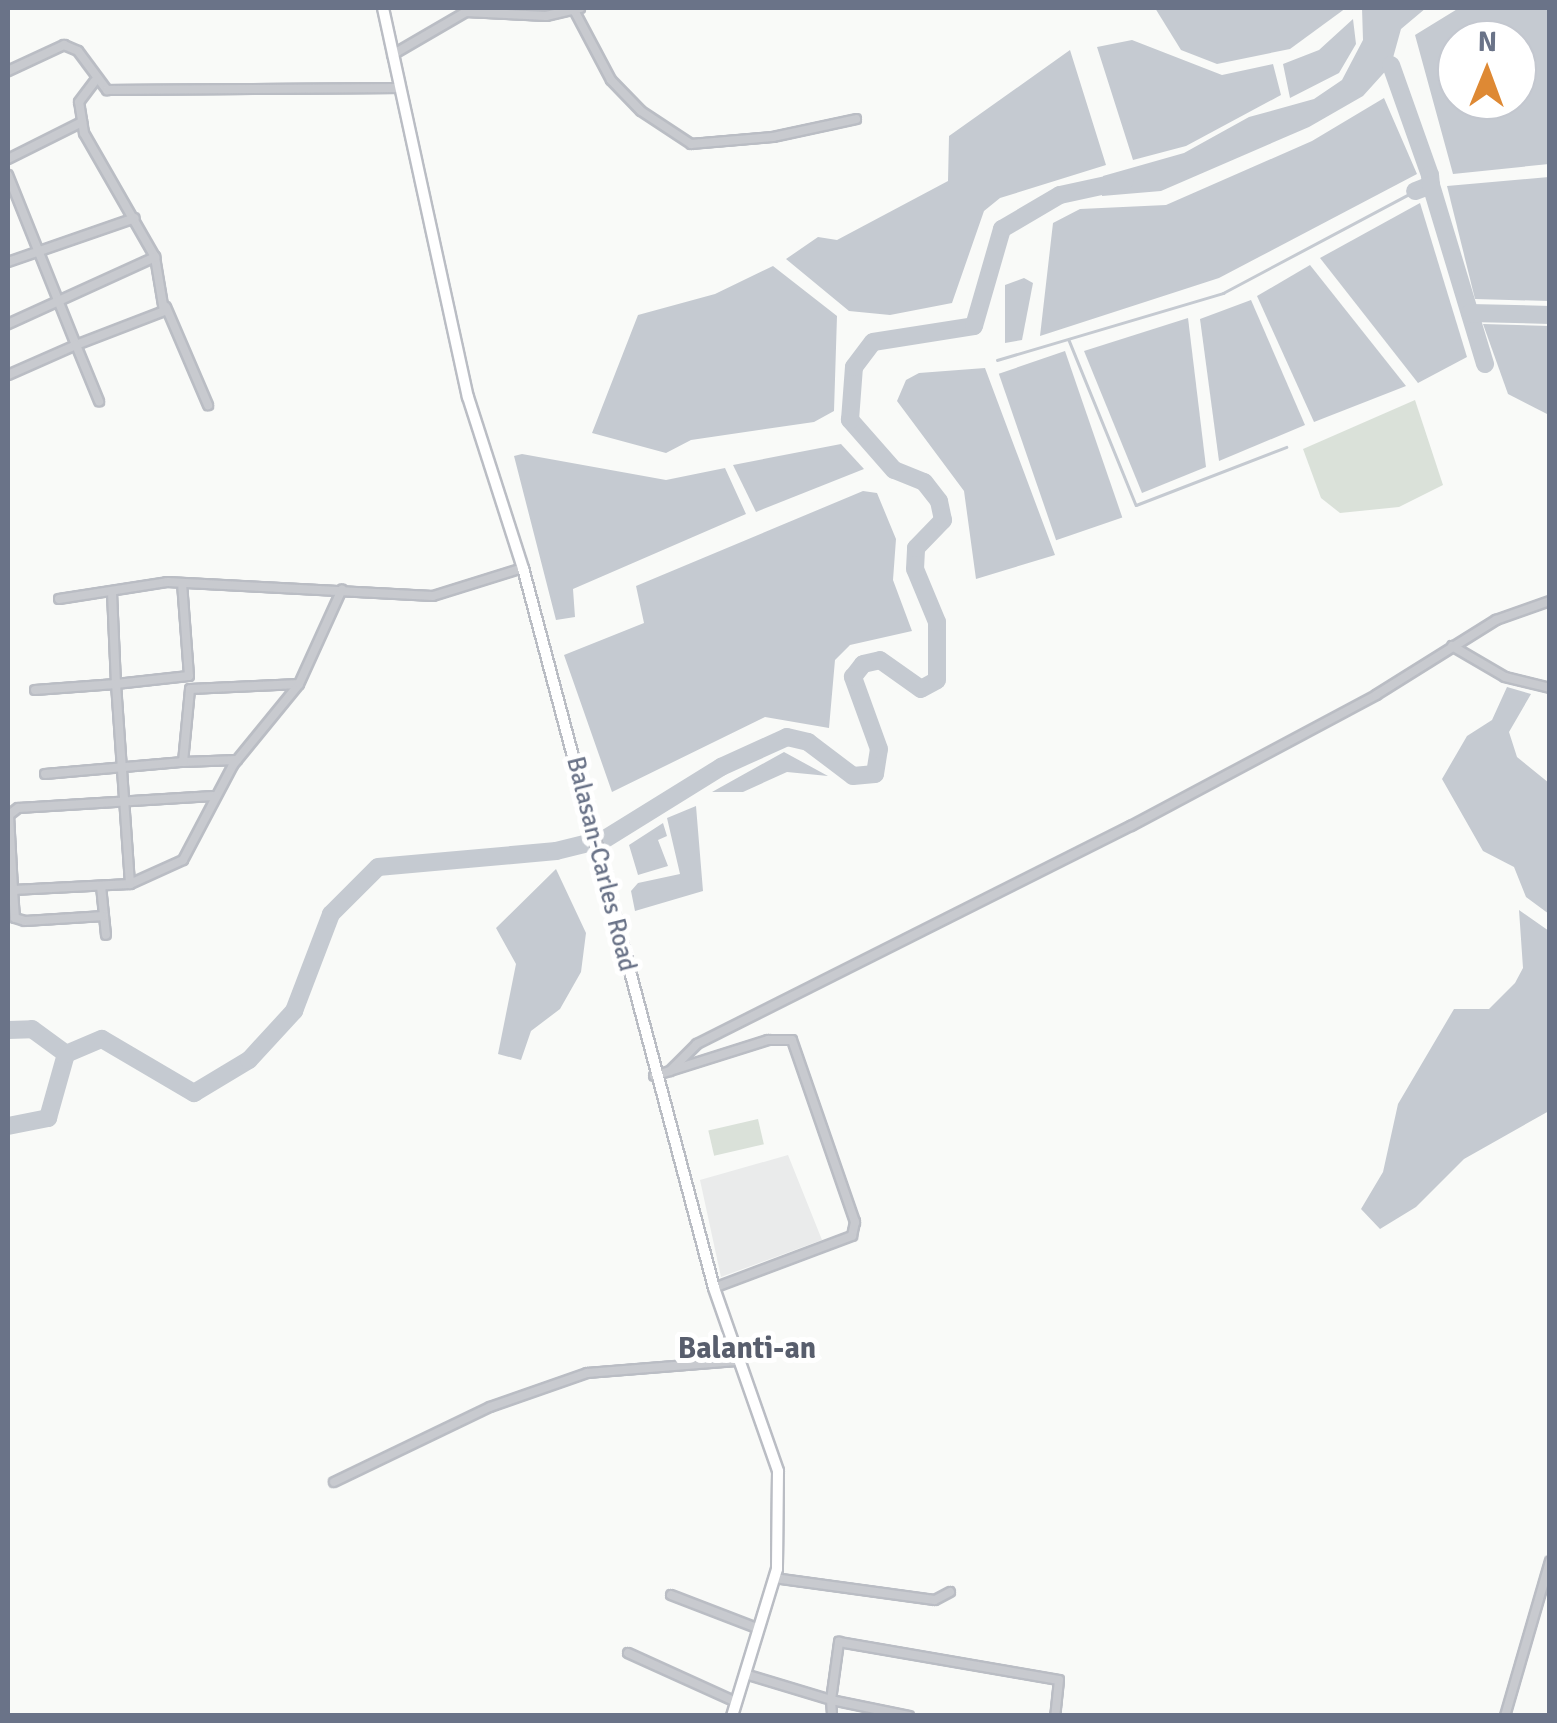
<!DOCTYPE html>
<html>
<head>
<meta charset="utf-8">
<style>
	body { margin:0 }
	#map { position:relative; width:1557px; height:1723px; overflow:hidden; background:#f9faf8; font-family:Signika,sans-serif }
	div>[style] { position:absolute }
	.built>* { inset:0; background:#eaebeb }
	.green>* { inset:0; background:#dae1d9; transform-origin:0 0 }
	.water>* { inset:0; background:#c5cad1; transform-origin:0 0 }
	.stream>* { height:2.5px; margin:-1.25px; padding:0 1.25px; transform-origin:1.25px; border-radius:1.25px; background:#c5cad1 }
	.river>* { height:18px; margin:-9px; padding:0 9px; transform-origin:9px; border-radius:9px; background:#c5cad1 }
	.roads { filter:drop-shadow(2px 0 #babdc4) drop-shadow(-2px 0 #babdc4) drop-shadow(0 2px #babdc4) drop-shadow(0 -2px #babdc4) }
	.minor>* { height:8px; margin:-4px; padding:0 4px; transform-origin:4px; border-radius:4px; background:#c8cacf }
	.secondary>* { height:10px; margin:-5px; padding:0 5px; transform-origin:5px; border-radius:5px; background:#fff }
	span { translate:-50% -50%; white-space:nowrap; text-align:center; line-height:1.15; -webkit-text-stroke:10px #fff; paint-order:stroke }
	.street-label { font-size:25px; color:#6a7388 }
	.quarter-label { font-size:30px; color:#585e6d; font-weight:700 }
	.frame { position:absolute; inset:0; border:10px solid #6a7388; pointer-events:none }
	.north { position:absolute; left:1437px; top:20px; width:100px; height:100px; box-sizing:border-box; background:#fff; border:2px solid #c3c7cf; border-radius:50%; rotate:1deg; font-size:28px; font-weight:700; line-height:40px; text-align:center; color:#6a7388 }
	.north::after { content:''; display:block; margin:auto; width:35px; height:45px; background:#de8934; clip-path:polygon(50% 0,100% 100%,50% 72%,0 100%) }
</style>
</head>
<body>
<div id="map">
	<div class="built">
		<div style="clip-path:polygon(788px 1155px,822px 1240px,721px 1277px,700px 1180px)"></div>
	</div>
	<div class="green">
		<div style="clip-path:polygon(1415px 400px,1443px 485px,1399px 507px,1340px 513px,1321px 498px,1303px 449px)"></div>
		<div style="left:758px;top:1119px;width:26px;height:51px;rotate:77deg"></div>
	</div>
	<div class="water">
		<div style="clip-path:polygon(1155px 8px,1346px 8px,1290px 49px,1217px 64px,1181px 50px)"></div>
		<div style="clip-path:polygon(1362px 8px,1426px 8px,1401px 29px,1391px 65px,1363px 96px,1309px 127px,1161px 191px,1102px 196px,1103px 176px,1184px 153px,1249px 117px,1314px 99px,1342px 80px,1363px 40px)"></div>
		<div style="clip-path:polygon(evenodd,1459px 8px,1549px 8px,1549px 164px,1453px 174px,1415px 35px,1459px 8px,1457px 40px,1517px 40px,1517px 100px,1457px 100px,1457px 40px)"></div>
		<div style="clip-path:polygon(1353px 19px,1356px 44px,1339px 73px,1290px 98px,1283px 64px,1319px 50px)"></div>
		<div style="clip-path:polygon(1132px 40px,1222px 75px,1273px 64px,1281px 95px,1186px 146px,1133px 160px,1097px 47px)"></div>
		<div style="clip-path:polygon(1070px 50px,1106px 165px,1000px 198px,984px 211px,952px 303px,890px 315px,849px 311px,786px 259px,818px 237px,837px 240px,948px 181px,949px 136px)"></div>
		<div style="clip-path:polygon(1384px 98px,1417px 174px,1219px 278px,1040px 336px,1053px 223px,1080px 209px,1166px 205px,1312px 141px)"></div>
		<div style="clip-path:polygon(1549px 177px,1549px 301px,1475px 299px,1447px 186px)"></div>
		<div style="clip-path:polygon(1420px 203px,1467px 357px,1418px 383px,1320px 258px)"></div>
		<div style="clip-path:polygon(1310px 265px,1406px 386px,1314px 422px,1257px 296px)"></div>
		<div style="clip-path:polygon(773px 266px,837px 316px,834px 411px,814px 422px,691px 440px,666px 453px,592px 433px,638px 315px,715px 294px)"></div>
		<div style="clip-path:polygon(1024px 278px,1033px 283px,1022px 340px,1005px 343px,1005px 285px)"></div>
		<div style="clip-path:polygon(1251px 300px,1305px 425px,1219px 461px,1200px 319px)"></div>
		<div style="clip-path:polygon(1188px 318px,1206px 467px,1142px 493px,1084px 351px)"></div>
		<div style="clip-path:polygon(1483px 324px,1549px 326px,1549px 415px,1508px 394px)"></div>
		<div style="left:1065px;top:351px;width:176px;height:70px;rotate:71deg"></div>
		<div style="clip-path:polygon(985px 368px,1055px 555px,976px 579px,964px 491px,897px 401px,906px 380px,919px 373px)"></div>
		<div style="clip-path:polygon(841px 444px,864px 469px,756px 512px,733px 465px)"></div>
		<div style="clip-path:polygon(522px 454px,666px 480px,725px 468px,746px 514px,573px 589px,575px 617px,556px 620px,514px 456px)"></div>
		<div style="clip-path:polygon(863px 491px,877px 493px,896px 539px,893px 580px,912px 631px,850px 645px,835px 660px,829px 728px,765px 717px,612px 792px,564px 655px,644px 623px,636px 586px)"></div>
		<div style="clip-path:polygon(1507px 687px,1531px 694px,1509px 732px,1517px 757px,1549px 783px,1549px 914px,1526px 897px,1514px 867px,1483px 851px,1442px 779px,1467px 736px,1492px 720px)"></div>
		<div style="clip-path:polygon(784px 752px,828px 776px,787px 772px,743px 792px,712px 792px)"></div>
		<div style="clip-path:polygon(696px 806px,703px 891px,635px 911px,631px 891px,638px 883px,680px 874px,667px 818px)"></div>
		<div style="clip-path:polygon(663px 823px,667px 836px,658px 840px,668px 866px,638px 875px,629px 845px)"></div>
		<div style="clip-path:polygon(556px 869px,586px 933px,581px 972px,560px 1009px,531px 1031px,521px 1060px,498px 1054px,516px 964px,496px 928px)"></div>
		<div style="clip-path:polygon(1519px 910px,1549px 931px,1549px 1111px,1464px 1159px,1416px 1207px,1380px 1229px,1361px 1209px,1383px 1172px,1398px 1104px,1454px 1009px,1489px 1009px,1515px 983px,1523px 968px)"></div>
	</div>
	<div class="stream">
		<div style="left:1069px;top:340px;width:178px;rotate:67.9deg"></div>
		<div style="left:1136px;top:505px;width:161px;rotate:-21.1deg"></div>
		<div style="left:997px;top:360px;width:236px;rotate:-16.5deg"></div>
		<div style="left:1223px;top:293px;width:217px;rotate:-28deg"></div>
	</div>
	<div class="river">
		<div style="left:1391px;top:65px;width:117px;rotate:70.5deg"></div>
		<div style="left:1430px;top:175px;width:10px;rotate:84deg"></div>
		<div style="left:1431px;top:185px;width:17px;rotate:159deg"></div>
		<div style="left:1431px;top:185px;width:187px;rotate:73.2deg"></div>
		<div style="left:1470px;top:313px;width:80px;rotate:1.4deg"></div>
		<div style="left:8px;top:1030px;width:24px;rotate:-2deg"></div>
		<div style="left:32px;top:1029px;width:42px;rotate:36.3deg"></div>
		<div style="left:8px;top:1126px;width:41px;rotate:-11.3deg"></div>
		<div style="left:48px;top:1118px;width:66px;rotate:-74.3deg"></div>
		<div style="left:66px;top:1054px;width:39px;rotate:-23deg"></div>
		<div style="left:102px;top:1039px;width:107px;rotate:30.4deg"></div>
		<div style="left:194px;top:1093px;width:64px;rotate:-31deg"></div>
		<div style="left:249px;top:1060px;width:67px;rotate:-47.4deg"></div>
		<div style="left:294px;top:1011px;width:104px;rotate:-69.1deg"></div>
		<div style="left:331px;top:914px;width:66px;rotate:-45deg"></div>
		<div style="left:378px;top:867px;width:179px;rotate:-5.1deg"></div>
		<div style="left:556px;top:851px;width:50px;rotate:-13.8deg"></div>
		<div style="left:605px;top:839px;width:137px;rotate:-31.8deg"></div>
		<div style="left:721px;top:767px;width:72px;rotate:-24.4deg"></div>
		<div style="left:787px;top:737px;width:22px;rotate:13deg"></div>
		<div style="left:808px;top:742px;width:56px;rotate:37.1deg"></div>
		<div style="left:853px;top:776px;width:22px;rotate:-5deg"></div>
		<div style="left:875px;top:774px;width:25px;rotate:-81deg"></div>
		<div style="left:879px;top:749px;width:77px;rotate:-109.9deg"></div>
		<div style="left:853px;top:677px;width:16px;rotate:-52deg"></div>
		<div style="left:863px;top:664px;width:17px;rotate:-13deg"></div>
		<div style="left:880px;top:660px;width:50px;rotate:35.3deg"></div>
		<div style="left:921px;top:689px;width:18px;rotate:-29deg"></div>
		<div style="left:937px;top:680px;width:58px;rotate:-90deg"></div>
		<div style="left:937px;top:622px;width:57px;rotate:-112.5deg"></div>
		<div style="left:915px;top:569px;width:21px;rotate:-87deg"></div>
		<div style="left:916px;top:548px;width:39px;rotate:-46deg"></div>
		<div style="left:943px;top:520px;width:19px;rotate:-102deg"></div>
		<div style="left:939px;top:501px;width:24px;rotate:-128deg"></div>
		<div style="left:924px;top:482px;width:32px;rotate:-158deg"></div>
		<div style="left:894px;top:470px;width:67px;rotate:-131.3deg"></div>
		<div style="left:850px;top:420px;width:53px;rotate:-85.7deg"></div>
		<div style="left:854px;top:367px;width:31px;rotate:-53deg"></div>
		<div style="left:873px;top:342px;width:102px;rotate:-9deg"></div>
		<div style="left:974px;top:326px;width:101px;rotate:-73.9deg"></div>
		<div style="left:1002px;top:229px;width:67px;rotate:-30.4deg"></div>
		<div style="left:1060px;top:195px;width:66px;rotate:-12.2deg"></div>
	</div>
	<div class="roads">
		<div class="minor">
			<div style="left:574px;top:10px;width:79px;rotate:62.1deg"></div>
			<div style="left:611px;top:80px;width:43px;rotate:45.9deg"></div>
			<div style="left:641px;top:111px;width:60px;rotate:33.4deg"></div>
			<div style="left:691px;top:144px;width:82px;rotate:-4.9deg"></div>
			<div style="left:773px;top:137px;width:85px;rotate:-12.2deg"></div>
			<div style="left:392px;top:55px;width:86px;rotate:-30.2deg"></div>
			<div style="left:466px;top:12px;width:80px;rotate:2.9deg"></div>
			<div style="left:546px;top:16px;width:35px;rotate:-13deg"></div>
			<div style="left:8px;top:71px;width:62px;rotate:-24.9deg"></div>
			<div style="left:64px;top:45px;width:15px;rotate:23deg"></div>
			<div style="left:78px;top:51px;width:49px;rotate:53.4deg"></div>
			<div style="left:107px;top:90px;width:292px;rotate:-0.4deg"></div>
			<div style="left:8px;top:159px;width:83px;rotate:-26.6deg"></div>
			<div style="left:8px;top:175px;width:183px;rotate:68.2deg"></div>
			<div style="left:76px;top:345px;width:94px;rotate:-21.1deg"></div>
			<div style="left:164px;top:311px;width:55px;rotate:-99.5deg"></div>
			<div style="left:155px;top:257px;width:143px;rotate:-119.8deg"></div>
			<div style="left:84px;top:133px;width:31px;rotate:-99deg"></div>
			<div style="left:79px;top:102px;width:26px;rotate:-53deg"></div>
			<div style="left:8px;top:262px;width:134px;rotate:-19.1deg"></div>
			<div style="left:166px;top:307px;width:107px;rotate:66.8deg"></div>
			<div style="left:8px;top:324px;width:162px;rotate:-24.5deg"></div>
			<div style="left:8px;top:375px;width:74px;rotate:-23.8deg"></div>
			<div style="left:76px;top:345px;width:61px;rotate:67.7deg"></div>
			<div style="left:59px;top:599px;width:109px;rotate:-8.9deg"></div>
			<div style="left:167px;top:582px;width:266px;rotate:3deg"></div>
			<div style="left:433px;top:596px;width:94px;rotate:-17.3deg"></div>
			<div style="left:1452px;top:646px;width:61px;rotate:30.3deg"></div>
			<div style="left:1505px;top:677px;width:46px;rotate:13.7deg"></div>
			<div style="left:35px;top:690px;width:81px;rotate:-4.2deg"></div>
			<div style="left:116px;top:684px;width:93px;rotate:-92.5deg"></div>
			<div style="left:237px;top:760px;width:54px;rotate:177.9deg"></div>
			<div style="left:183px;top:762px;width:73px;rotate:-84.5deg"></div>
			<div style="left:190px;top:689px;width:109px;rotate:-2.6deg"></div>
			<div style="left:45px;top:774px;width:139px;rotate:-5deg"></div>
			<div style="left:213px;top:796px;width:195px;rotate:176.5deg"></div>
			<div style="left:18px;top:808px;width:11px;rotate:142deg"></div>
			<div style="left:9px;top:815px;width:75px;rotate:86.9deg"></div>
			<div style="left:13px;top:890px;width:117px;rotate:-2.9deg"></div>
			<div style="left:130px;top:884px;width:58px;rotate:-24.4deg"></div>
			<div style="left:183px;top:860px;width:107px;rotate:-62.2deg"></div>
			<div style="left:233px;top:765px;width:104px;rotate:-50.8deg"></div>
			<div style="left:299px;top:684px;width:104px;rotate:-65.6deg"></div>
			<div style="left:130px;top:884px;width:200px;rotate:-94deg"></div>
			<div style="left:116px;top:684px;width:73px;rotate:-6.3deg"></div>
			<div style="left:189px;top:676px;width:93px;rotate:-94.3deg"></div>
			<div style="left:101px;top:886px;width:49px;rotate:84.2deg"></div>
			<div style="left:13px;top:890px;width:28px;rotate:86deg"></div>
			<div style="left:15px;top:918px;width:10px;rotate:17deg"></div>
			<div style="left:25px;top:921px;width:79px;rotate:-3.6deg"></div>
			<div style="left:670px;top:1071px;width:38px;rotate:-45deg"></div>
			<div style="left:697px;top:1044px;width:486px;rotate:-26.7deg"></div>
			<div style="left:1131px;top:826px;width:278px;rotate:-28.1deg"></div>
			<div style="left:1376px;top:695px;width:142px;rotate:-32deg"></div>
			<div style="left:1496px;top:620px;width:57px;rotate:-19.4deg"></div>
			<div style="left:654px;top:1076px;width:120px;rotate:-17.5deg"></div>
			<div style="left:768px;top:1040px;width:24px"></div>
			<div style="left:792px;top:1040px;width:193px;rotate:70.9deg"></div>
			<div style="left:855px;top:1222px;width:14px;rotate:102deg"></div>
			<div style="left:852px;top:1236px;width:147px;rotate:159.4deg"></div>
			<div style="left:334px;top:1482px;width:173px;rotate:-25.7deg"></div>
			<div style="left:490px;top:1407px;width:103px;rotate:-19.3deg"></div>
			<div style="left:587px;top:1373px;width:150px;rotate:-4.6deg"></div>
			<div style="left:774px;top:1578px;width:162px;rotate:7.8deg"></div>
			<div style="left:935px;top:1600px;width:17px;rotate:-28deg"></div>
			<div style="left:671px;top:1595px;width:94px;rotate:21.1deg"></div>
			<div style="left:628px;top:1653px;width:119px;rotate:24.4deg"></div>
			<div style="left:745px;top:1674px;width:90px;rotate:16.8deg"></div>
			<div style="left:831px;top:1700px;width:16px;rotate:86deg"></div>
			<div style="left:909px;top:1716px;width:80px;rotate:-168.4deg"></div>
			<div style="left:831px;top:1700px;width:59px;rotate:-82.1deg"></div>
			<div style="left:839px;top:1642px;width:223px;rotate:9.8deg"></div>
			<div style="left:1059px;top:1680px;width:36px;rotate:96deg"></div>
			<div style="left:1505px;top:1716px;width:161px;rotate:-73.8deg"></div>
		</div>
		<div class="secondary">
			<div style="left:383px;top:8px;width:398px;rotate:77.7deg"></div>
			<div style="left:468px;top:397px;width:180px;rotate:72.2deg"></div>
			<div style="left:523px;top:568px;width:745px;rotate:75.14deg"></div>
			<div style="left:714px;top:1288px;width:194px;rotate:70.7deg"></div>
			<div style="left:778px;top:1471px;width:98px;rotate:90.6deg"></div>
			<div style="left:777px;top:1569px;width:154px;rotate:107deg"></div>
		</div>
	</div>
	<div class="street-label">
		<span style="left:601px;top:864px;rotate:76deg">Balasan-Carles Road</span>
	</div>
	<div class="quarter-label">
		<span style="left:747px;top:1349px">Balanti-an</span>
	</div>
	<div class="frame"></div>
	<div class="north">N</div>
</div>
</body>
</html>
